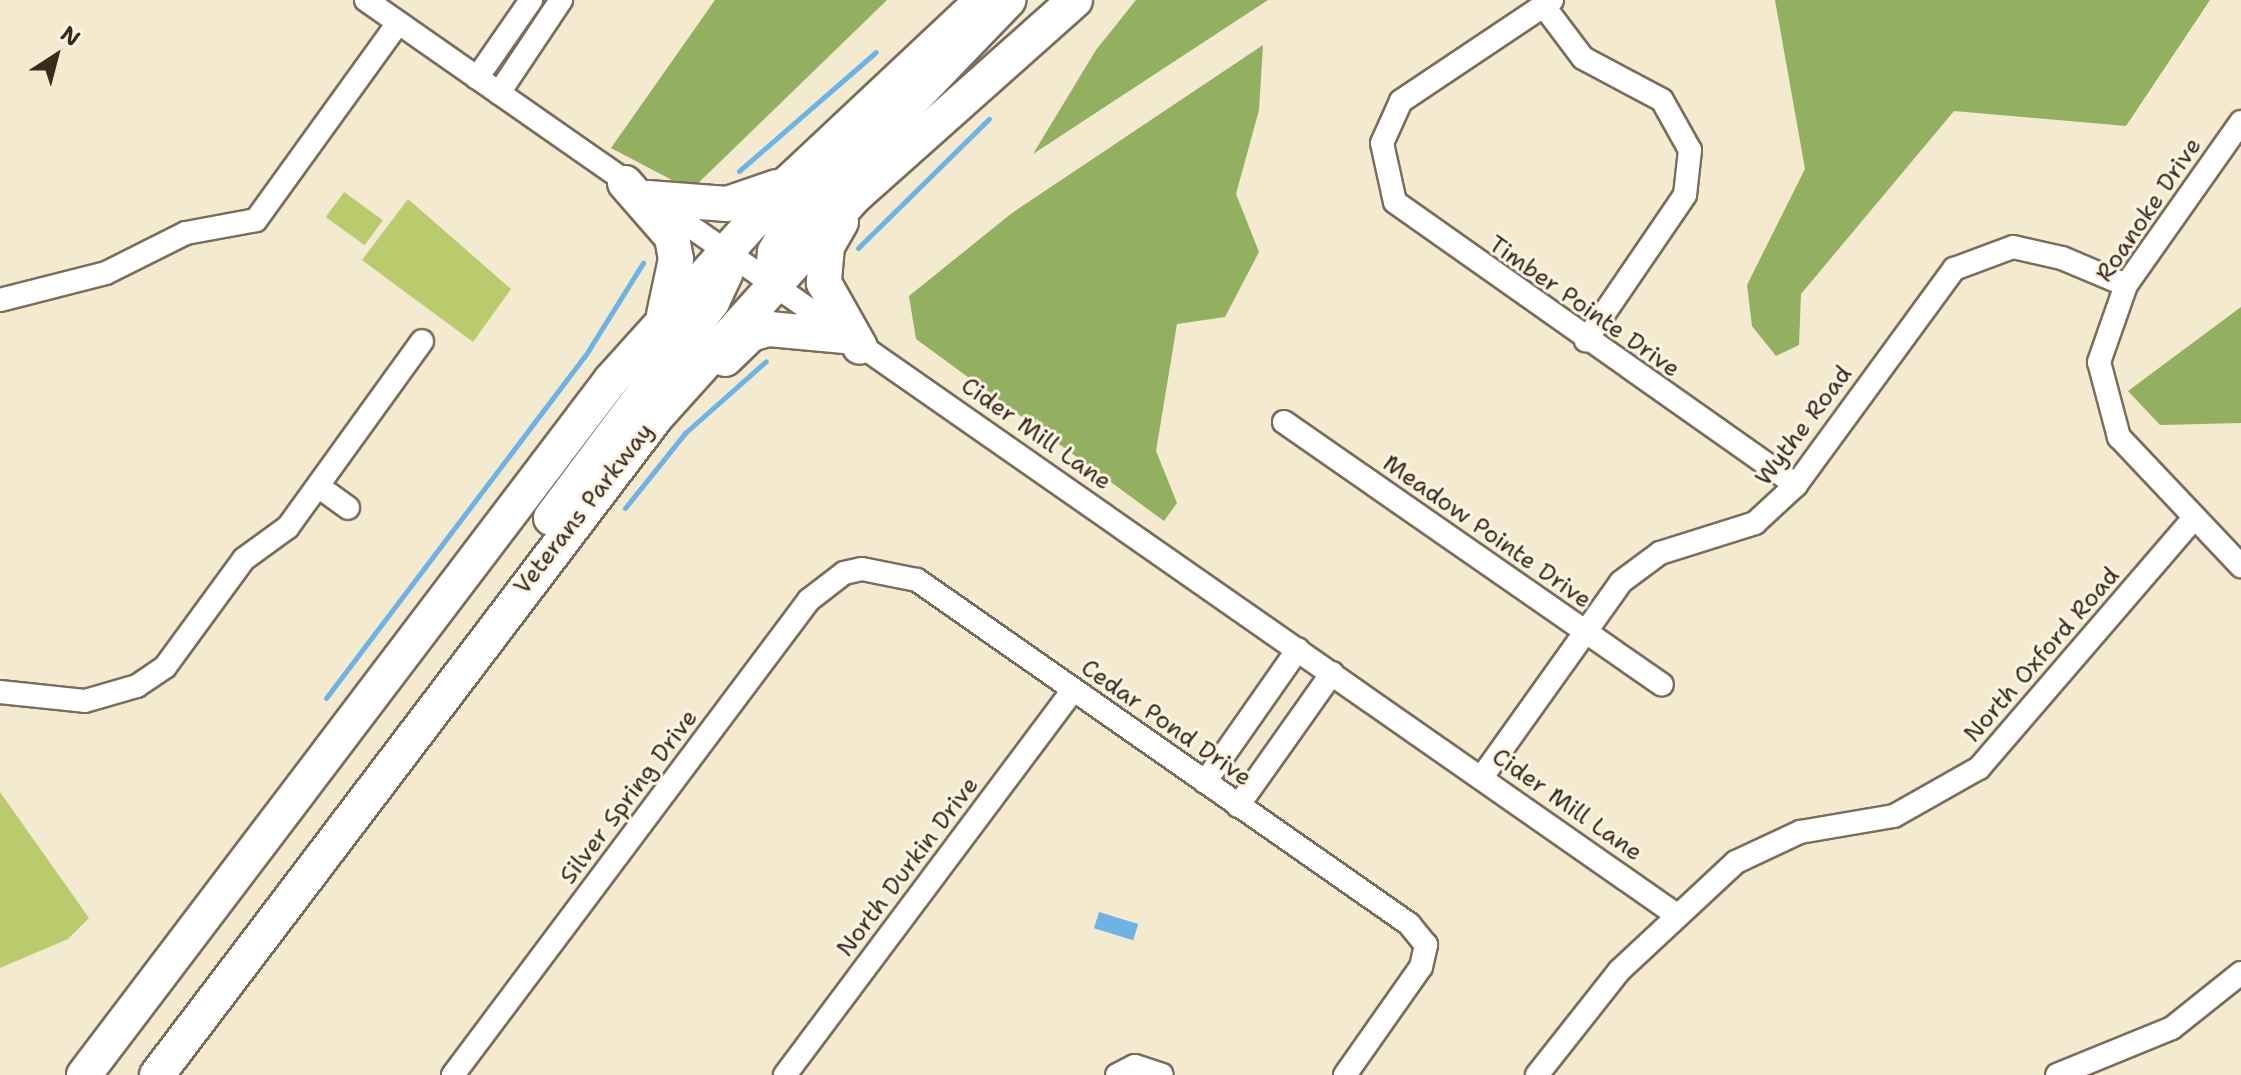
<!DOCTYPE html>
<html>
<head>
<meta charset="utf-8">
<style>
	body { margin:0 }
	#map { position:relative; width:2241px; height:1075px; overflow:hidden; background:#f3eacf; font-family:"Shantell Sans",sans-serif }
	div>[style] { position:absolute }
	.green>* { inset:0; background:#bacb6d; transform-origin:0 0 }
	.forest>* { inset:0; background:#93af60 }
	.water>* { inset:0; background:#6fb2e4; transform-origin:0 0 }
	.stream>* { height:5px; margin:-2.5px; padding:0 2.5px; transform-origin:2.5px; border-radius:2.5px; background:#6fb2e4 }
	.roads { filter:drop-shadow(2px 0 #7b6d5c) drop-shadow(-2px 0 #7b6d5c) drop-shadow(0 2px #7b6d5c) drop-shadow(0 -2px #7b6d5c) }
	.minor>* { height:22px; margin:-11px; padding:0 11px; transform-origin:11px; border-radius:11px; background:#fff }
	.highway>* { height:34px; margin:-17px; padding:0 17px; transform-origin:17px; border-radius:17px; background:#fff }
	span { translate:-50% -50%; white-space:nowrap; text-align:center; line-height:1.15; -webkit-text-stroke:6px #fcf5e5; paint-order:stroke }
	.street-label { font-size:24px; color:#3b2a1e }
	.north { position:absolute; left:16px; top:16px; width:80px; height:80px; -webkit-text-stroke:6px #fcf5e5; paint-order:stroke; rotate:36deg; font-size:22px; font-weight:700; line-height:32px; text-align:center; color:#3b2a1e }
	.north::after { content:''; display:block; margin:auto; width:28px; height:36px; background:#3b2a1e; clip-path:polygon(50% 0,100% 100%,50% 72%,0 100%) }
</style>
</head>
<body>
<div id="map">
	<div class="green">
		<div style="left:344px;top:192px;width:48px;height:31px;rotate:36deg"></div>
		<div style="clip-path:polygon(408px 199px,511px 289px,473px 342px,362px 260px)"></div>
		<div style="clip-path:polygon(0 792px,89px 918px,68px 939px,0 968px)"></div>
	</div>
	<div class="forest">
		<div style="clip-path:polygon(715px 0,887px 0,691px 190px,611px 148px)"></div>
		<div style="clip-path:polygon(1136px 0,1268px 0,1033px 154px,1096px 50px)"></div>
		<div style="clip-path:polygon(1775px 0,2210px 0,2126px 126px,1954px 111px,1801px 294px,1799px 345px,1776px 356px,1752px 326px,1747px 285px,1805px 169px)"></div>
		<div style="clip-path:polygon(1263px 45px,1259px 110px,1236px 194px,1259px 252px,1225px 317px,1177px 324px,1156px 451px,1177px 503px,1164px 521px,916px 339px,909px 296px,1012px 213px)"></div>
		<div style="clip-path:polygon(2241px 307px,2241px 423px,2160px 425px,2128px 391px)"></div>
	</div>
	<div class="water">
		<div style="left:1099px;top:912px;width:41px;height:17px;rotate:17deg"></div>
	</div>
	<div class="stream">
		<div style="left:739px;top:171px;width:181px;rotate:-41deg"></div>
		<div style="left:858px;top:248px;width:184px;rotate:-44.6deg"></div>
		<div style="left:625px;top:508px;width:96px;rotate:-51.3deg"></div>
		<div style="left:685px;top:433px;width:108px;rotate:-41.6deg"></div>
		<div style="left:326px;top:698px;width:429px;rotate:-52.9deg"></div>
		<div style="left:585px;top:356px;width:110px;rotate:-58.1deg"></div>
	</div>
	<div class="roads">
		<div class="minor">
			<div style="left:366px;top:0;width:1595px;rotate:34.92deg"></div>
			<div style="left:1552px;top:0;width:182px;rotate:146.2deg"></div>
			<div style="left:1401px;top:101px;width:46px;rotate:114.3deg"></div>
			<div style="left:1382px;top:143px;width:60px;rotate:77.6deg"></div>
			<div style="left:1395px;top:202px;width:491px;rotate:35.2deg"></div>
			<div style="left:1543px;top:5px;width:66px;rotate:53deg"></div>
			<div style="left:1583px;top:58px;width:89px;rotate:28deg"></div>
			<div style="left:1662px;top:100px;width:57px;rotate:60.8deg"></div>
			<div style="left:1690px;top:150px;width:45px;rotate:96.3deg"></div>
			<div style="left:1685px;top:195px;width:176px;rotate:124.3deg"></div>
			<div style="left:477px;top:78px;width:95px;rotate:-55.3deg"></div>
			<div style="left:499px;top:93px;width:112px;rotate:-56.3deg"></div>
			<div style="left:2241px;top:122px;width:199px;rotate:125.2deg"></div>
			<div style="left:2126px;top:285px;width:82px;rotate:109.3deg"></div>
			<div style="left:2099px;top:362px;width:78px;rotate:75.1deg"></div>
			<div style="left:2119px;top:437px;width:178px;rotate:46.6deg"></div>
			<div style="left:0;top:300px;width:109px;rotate:-14.3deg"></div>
			<div style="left:106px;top:273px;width:89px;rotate:-26.6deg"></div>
			<div style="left:186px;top:233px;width:71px;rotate:-10.5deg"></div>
			<div style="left:256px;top:220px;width:243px;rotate:-54.2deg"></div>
			<div style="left:1284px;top:422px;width:460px;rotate:34.8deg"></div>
			<div style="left:318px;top:486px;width:37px;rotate:36deg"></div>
			<div style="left:0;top:692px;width:85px;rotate:6deg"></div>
			<div style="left:85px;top:701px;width:54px;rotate:-16.1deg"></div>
			<div style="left:137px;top:686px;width:34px;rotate:-34deg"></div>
			<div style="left:165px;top:667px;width:134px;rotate:-53.8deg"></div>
			<div style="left:244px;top:559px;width:54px;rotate:-36deg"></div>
			<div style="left:288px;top:527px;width:229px;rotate:-54.2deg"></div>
			<div style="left:1482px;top:777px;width:239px;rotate:-54.5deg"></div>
			<div style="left:1621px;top:582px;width:49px;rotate:-36.6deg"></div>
			<div style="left:1660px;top:553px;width:100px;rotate:-17.5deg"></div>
			<div style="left:1755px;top:523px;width:56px;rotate:-42.8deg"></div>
			<div style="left:1796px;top:485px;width:268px;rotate:-53.8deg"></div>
			<div style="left:1954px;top:269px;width:63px;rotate:-20.4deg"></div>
			<div style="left:2013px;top:247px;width:50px;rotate:12.7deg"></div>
			<div style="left:2062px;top:258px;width:69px;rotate:22.9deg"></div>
			<div style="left:1205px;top:782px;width:162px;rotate:-55deg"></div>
			<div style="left:1238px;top:806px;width:163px;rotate:-54.7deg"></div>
			<div style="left:453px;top:1075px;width:594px;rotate:-53.15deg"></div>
			<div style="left:809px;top:600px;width:44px;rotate:-37.6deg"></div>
			<div style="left:844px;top:573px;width:18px;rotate:-13deg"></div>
			<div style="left:862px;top:569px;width:56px;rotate:11.3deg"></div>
			<div style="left:917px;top:580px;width:600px;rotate:34.96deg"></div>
			<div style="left:1409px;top:924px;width:27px;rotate:51deg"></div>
			<div style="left:785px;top:1075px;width:481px;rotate:-53.2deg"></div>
			<div style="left:1117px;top:1075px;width:20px;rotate:-27deg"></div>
			<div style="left:1135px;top:1066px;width:28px;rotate:18deg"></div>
			<div style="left:1345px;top:1075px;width:132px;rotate:-54.9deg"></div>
			<div style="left:1421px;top:967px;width:23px;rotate:-77deg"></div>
			<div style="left:1537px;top:1075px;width:132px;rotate:-51.7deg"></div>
			<div style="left:1619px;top:971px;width:160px;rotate:-43deg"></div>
			<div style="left:1736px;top:862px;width:71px;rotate:-25.1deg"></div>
			<div style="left:1800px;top:832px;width:95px;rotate:-9.7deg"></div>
			<div style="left:1894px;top:816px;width:98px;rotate:-29.5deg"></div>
			<div style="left:1979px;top:768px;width:330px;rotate:-49.3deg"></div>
			<div style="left:2057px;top:1075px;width:124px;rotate:-22.2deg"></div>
			<div style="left:2172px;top:1028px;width:88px;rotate:-38.6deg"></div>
		</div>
		<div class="highway">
			<div style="left:625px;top:183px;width:72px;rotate:49deg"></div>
			<div style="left:672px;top:237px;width:22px;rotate:80deg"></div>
			<div style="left:676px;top:259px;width:57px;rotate:102.1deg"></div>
			<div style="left:648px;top:198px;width:79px;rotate:4.3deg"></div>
			<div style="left:727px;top:204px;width:53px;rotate:-18.8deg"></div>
			<div style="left:841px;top:222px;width:28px;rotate:120deg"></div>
			<div style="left:827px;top:246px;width:37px;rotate:95deg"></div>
			<div style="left:824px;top:283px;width:73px;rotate:60.6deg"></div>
			<div style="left:772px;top:285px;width:33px;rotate:-85deg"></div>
			<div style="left:775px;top:252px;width:26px;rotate:-61deg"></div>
			<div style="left:788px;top:229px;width:318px;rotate:-46.1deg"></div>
			<div style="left:725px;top:359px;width:36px;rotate:-44deg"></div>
			<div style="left:751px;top:334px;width:19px;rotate:-16deg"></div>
			<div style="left:769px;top:329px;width:76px;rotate:5.3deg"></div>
			<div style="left:551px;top:518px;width:269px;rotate:-53.3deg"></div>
			<div style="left:712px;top:302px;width:31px;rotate:-65deg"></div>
			<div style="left:725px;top:274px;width:23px;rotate:-92deg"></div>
			<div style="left:84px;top:1075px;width:872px;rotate:-52.83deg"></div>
			<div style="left:611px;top:380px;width:266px;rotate:-48deg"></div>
			<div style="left:789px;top:182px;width:266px;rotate:-43.2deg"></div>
			<div style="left:157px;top:1075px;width:826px;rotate:-52.82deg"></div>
			<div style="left:656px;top:417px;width:296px;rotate:-48deg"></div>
			<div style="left:854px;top:197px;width:296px;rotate:-41.7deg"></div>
		</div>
	</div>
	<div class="street-label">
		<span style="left:2149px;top:210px;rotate:-56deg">Roanoke Drive</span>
		<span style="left:1584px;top:307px;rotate:35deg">Timber Pointe Drive</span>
		<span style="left:1804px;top:426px;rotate:-53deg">Wythe Road</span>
		<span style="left:1036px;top:434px;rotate:35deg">Cider Mill Lane</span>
		<span style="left:584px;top:509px;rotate:-52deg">Veterans Parkway</span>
		<span style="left:1487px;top:532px;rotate:35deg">Meadow Pointe Drive</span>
		<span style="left:2042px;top:655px;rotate:-49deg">North Oxford Road</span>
		<span style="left:1166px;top:723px;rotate:35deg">Cedar Pond Drive</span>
		<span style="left:629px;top:797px;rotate:-53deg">Silver Spring Drive</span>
		<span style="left:1567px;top:805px;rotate:35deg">Cider Mill Lane</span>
		<span style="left:908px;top:867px;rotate:-53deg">North Durkin Drive</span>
	</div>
	<div class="north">N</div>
</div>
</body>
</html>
